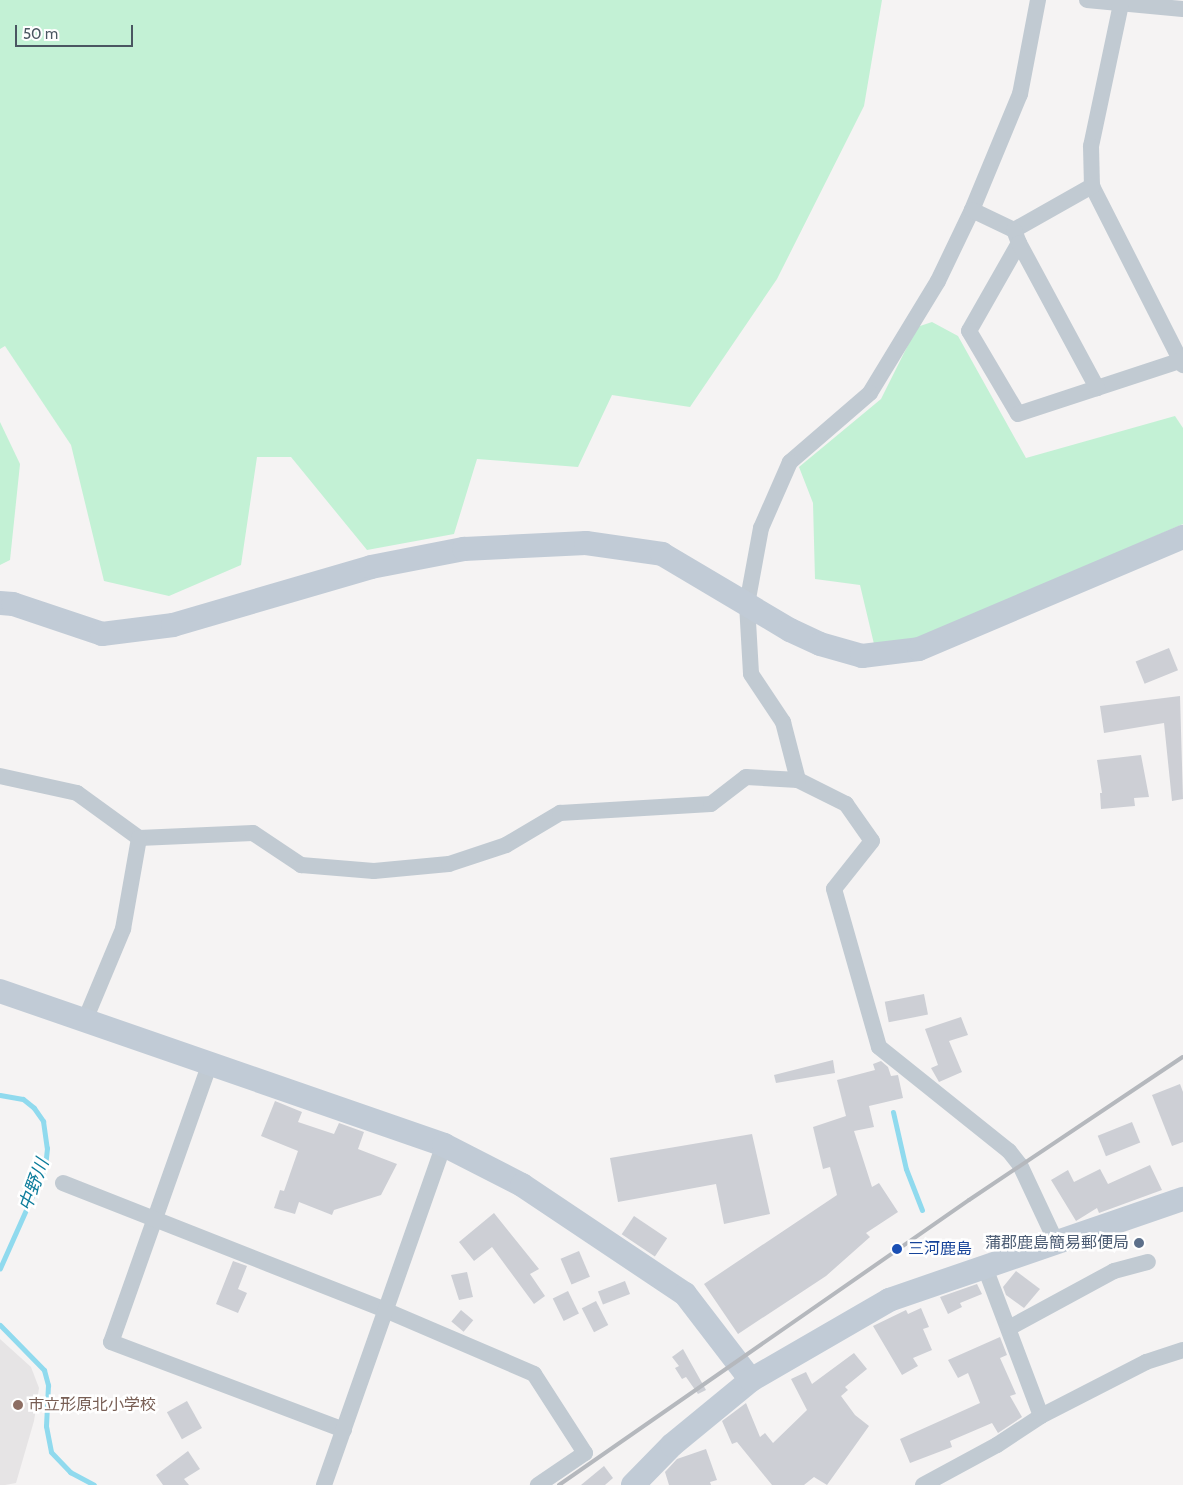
<!DOCTYPE html>
<html>
<head>
<meta charset="utf-8">
<style>
	body { margin:0 }
	#map { position:relative; width:1183px; height:1485px; overflow:hidden; background:#f5f3f3; font-family:Cabin,"Noto Sans JP",sans-serif }
	div>[style] { position:absolute }
	.education>* { inset:0; background:#e6e4e5 }
	.green>* { inset:0; background:#c3f1d5 }
	.stream>* { height:5px; margin:-2.5px; padding:0 2.5px; transform-origin:2.5px; border-radius:2.5px; background:#90daee }
	.building>* { inset:0; background:#cdcfd5; transform-origin:0 0 }
	.street>* { height:16px; margin:-8px; padding:0 8px; transform-origin:8px; border-radius:8px; background:#c1cad2 }
	.secondary>* { height:24px; margin:-12px; padding:0 12px; transform-origin:12px; border-radius:12px; background:#c1cbd6 }
	.rail>* { height:4px; margin:-2px; padding:0 2px; transform-origin:2px; border-radius:2px; background:#b5b8bd }
	.dots>* { width:14px; height:14px; translate:-50% -50%; box-sizing:border-box; border:2px solid #fff; border-radius:50% }
	span { translate:-50% -50%; white-space:nowrap; text-align:center; line-height:1.15; -webkit-text-stroke:5px #fff; paint-order:stroke }
	.service-label { font-size:16px; color:#4e5e75 }
	.right { translate:-100% -50%; text-align:right }
	.transit-label { font-size:16px; color:#164399 }
	.left { translate:0 -50%; text-align:left }
	.education-label { font-size:16px; color:#785e54 }
	.water-label { font-size:18px; color:#0c7c9b; font-style:italic }
	.scale { position:absolute; left:15px; top:25px; width:118px; height:22px; box-sizing:border-box; border:2px solid #4a5661; border-top:0; padding-left:6px; font-size:15px; line-height:18px; white-space:nowrap; color:#4a5661; -webkit-text-stroke:4px #fff; paint-order:stroke }
</style>
</head>
<body>
<div id="map">
	<div class="education">
		<div style="clip-path:polygon(0 1339px,31px 1367px,39px 1388px,34px 1421px,16px 1483px,5px 1485px,0 1485px)"></div>
	</div>
	<div class="green">
		<div style="clip-path:polygon(0 0,882px 0,864px 106px,777px 279px,690px 407px,612px 395px,578px 467px,477px 459px,454px 534px,367px 550px,291px 457px,257px 457px,241px 565px,169px 596px,104px 581px,71px 445px,5px 346px,0 349px)"></div>
		<div style="clip-path:polygon(932px 322px,958px 336px,1026px 458px,1175px 416px,1183px 428px,1183px 524px,916px 641px,874px 644px,860px 585px,815px 579px,813px 503px,799px 467px,881px 399px,917px 327px)"></div>
		<div style="clip-path:polygon(0 422px,20px 464px,10px 560px,0 565px)"></div>
	</div>
	<div class="stream">
		<div style="left:0;top:1095px;width:23px;rotate:10deg"></div>
		<div style="left:23px;top:1099px;width:14px;rotate:39deg"></div>
		<div style="left:34px;top:1108px;width:16px;rotate:55deg"></div>
		<div style="left:43px;top:1121px;width:27px;rotate:82deg"></div>
		<div style="left:47px;top:1148px;width:19px;rotate:96deg"></div>
		<div style="left:45px;top:1167px;width:111px;rotate:114deg"></div>
		<div style="left:893px;top:1112px;width:58px;rotate:77.2deg"></div>
		<div style="left:906px;top:1169px;width:44px;rotate:68.7deg"></div>
		<div style="left:0;top:1325px;width:63px;rotate:45.6deg"></div>
		<div style="left:44px;top:1370px;width:16px;rotate:75deg"></div>
		<div style="left:48px;top:1385px;width:41px;rotate:92.8deg"></div>
		<div style="left:46px;top:1426px;width:26px;rotate:79deg"></div>
		<div style="left:51px;top:1452px;width:28px;rotate:46deg"></div>
		<div style="left:70px;top:1472px;width:27px;rotate:28deg"></div>
	</div>
	<div class="building">
		<div style="left:1169px;top:648px;width:24px;height:36px;rotate:68deg"></div>
		<div style="clip-path:polygon(1180px 696px,1183px 799px,1172px 801px,1164px 723px,1104px 733px,1100px 706px)"></div>
		<div style="clip-path:polygon(1141px 755px,1149px 797px,1134px 798px,1135px 806px,1101px 809px,1100px 793px,1102px 793px,1097px 760px)"></div>
		<div style="left:924px;top:994px;width:21px;height:40px;rotate:79deg"></div>
		<div style="clip-path:polygon(961px 1017px,968px 1035px,949px 1041px,962px 1072px,939px 1082px,931px 1068px,938px 1065px,925px 1029px)"></div>
		<div style="clip-path:polygon(833px 1060px,835px 1073px,776px 1083px,774px 1075px)"></div>
		<div style="clip-path:polygon(881px 1061px,888px 1067px,891px 1076px,898px 1075px,903px 1098px,869px 1106px,874px 1127px,854px 1131px,872px 1187px,879px 1183px,898px 1212px,866px 1233px,870px 1237px,826px 1276px,738px 1334px,704px 1284px,837px 1195px,830px 1167px,823px 1169px,813px 1127px,846px 1116px,837px 1080px,875px 1070px,873px 1064px)"></div>
		<div style="clip-path:polygon(1180px 1084px,1183px 1092px,1183px 1142px,1172px 1146px,1152px 1095px)"></div>
		<div style="clip-path:polygon(275px 1101px,302px 1112px,298px 1122px,334px 1134px,339px 1123px,364px 1132px,358px 1149px,397px 1164px,381px 1195px,334px 1210px,332px 1215px,299px 1202px,295px 1214px,274px 1208px,280px 1190px,284px 1191px,298px 1151px,261px 1136px)"></div>
		<div style="left:1132px;top:1122px;width:22px;height:37px;rotate:68deg"></div>
		<div style="clip-path:polygon(752px 1134px,770px 1214px,724px 1224px,716px 1184px,618px 1202px,610px 1158px)"></div>
		<div style="clip-path:polygon(1150px 1165px,1162px 1190px,1099px 1213px,1097px 1208px,1076px 1221px,1051px 1180px,1068px 1170px,1074px 1182px,1100px 1169px,1108px 1184px)"></div>
		<div style="clip-path:polygon(494px 1213px,539px 1269px,530px 1274px,545px 1296px,534px 1304px,492px 1247px,474px 1261px,459px 1242px)"></div>
		<div style="left:634px;top:1216px;width:40px;height:22px;rotate:34deg"></div>
		<div style="left:579px;top:1251px;width:28px;height:20px;rotate:67deg"></div>
		<div style="clip-path:polygon(233px 1261px,247px 1266px,238px 1289px,247px 1293px,238px 1313px,216px 1304px)"></div>
		<div style="clip-path:polygon(1016px 1271px,1040px 1289px,1024px 1308px,1006px 1295px,1003px 1287px)"></div>
		<div style="clip-path:polygon(467px 1272px,473px 1297px,459px 1300px,451px 1275px)"></div>
		<div style="left:625px;top:1281px;width:14px;height:29px;rotate:69deg"></div>
		<div style="clip-path:polygon(977px 1284px,982px 1294px,960px 1303px,962px 1307px,948px 1314px,940px 1297px)"></div>
		<div style="left:568px;top:1291px;width:25px;height:17px;rotate:64deg"></div>
		<div style="left:596px;top:1301px;width:27px;height:16px;rotate:63deg"></div>
		<div style="clip-path:polygon(921px 1308px,929px 1327px,923px 1329px,932px 1350px,913px 1358px,918px 1366px,902px 1375px,873px 1326px,906px 1310px,908px 1314px)"></div>
		<div style="left:461px;top:1310px;width:16px;height:15px;rotate:40deg"></div>
		<div style="clip-path:polygon(1000px 1337px,1007px 1355px,1000px 1358px,1016px 1394px,1010px 1396px,1022px 1417px,998px 1433px,992px 1423px,950px 1441px,952px 1447px,910px 1463px,900px 1439px,980px 1403px,968px 1373px,958px 1378px,948px 1360px)"></div>
		<div style="clip-path:polygon(683px 1349px,706px 1390px,698px 1394px,686px 1377px,682px 1379px,675px 1368px,679px 1366px,672px 1357px)"></div>
		<div style="clip-path:polygon(854px 1353px,867px 1369px,845px 1387px,848px 1390px,841px 1396px,855px 1415px,869px 1426px,827px 1485px,814px 1477px,804px 1485px,772px 1485px,737px 1442px,732px 1444px,722px 1421px,746px 1403px,760px 1437px,765px 1433px,773px 1443px,807px 1410px,791px 1379px,806px 1372px,812px 1384px)"></div>
		<div style="left:187px;top:1401px;width:31px;height:23px;rotate:61deg"></div>
		<div style="clip-path:polygon(706px 1449px,717px 1480px,710px 1482px,711px 1485px,669px 1485px,665px 1472px,677px 1459px)"></div>
		<div style="clip-path:polygon(188px 1451px,200px 1469px,184px 1479px,189px 1485px,163px 1485px,156px 1475px)"></div>
		<div style="clip-path:polygon(604px 1466px,613px 1478px,605px 1485px,581px 1485px)"></div>
	</div>
	<div class="street">
		<div style="left:1038px;top:0;width:96px;rotate:100.8deg"></div>
		<div style="left:1020px;top:94px;width:126px;rotate:112.5deg"></div>
		<div style="left:972px;top:210px;width:79px;rotate:115.6deg"></div>
		<div style="left:938px;top:281px;width:131px;rotate:121.3deg"></div>
		<div style="left:870px;top:393px;width:106px;rotate:139.2deg"></div>
		<div style="left:790px;top:462px;width:72px;rotate:113.7deg"></div>
		<div style="left:761px;top:528px;width:77px;rotate:100.4deg"></div>
		<div style="left:747px;top:604px;width:70px;rotate:86.7deg"></div>
		<div style="left:751px;top:674px;width:58px;rotate:56.3deg"></div>
		<div style="left:783px;top:722px;width:60px;rotate:75.5deg"></div>
		<div style="left:798px;top:780px;width:54px;rotate:26.6deg"></div>
		<div style="left:846px;top:804px;width:45px;rotate:54.9deg"></div>
		<div style="left:872px;top:841px;width:61px;rotate:128.4deg"></div>
		<div style="left:834px;top:889px;width:164px;rotate:74.1deg"></div>
		<div style="left:879px;top:1047px;width:166px;rotate:38.7deg"></div>
		<div style="left:1009px;top:1151px;width:18px;rotate:52deg"></div>
		<div style="left:1020px;top:1165px;width:85px;rotate:64.9deg"></div>
		<div style="left:1087px;top:0;width:96px;rotate:5.4deg"></div>
		<div style="left:1121px;top:4px;width:145px;rotate:101.9deg"></div>
		<div style="left:1091px;top:146px;width:40px;rotate:88.6deg"></div>
		<div style="left:1092px;top:186px;width:201px;rotate:63.1deg"></div>
		<div style="left:972px;top:210px;width:47px;rotate:25.5deg"></div>
		<div style="left:1014px;top:230px;width:90px;rotate:-29.4deg"></div>
		<div style="left:1014px;top:230px;width:14px;rotate:69deg"></div>
		<div style="left:1019px;top:243px;width:101px;rotate:119.6deg"></div>
		<div style="left:969px;top:331px;width:96px;rotate:59.4deg"></div>
		<div style="left:1018px;top:414px;width:173px;rotate:-18.2deg"></div>
		<div style="left:1019px;top:243px;width:165px;rotate:61.7deg"></div>
		<div style="left:0;top:776px;width:79px;rotate:12.4deg"></div>
		<div style="left:77px;top:793px;width:77px;rotate:36deg"></div>
		<div style="left:139px;top:838px;width:114px;rotate:-2.5deg"></div>
		<div style="left:253px;top:833px;width:58px;rotate:33.7deg"></div>
		<div style="left:301px;top:865px;width:73px;rotate:4.7deg"></div>
		<div style="left:374px;top:871px;width:75px;rotate:-5.3deg"></div>
		<div style="left:449px;top:864px;width:60px;rotate:-18.4deg"></div>
		<div style="left:506px;top:845px;width:63px;rotate:-30.7deg"></div>
		<div style="left:560px;top:813px;width:151px;rotate:-3.4deg"></div>
		<div style="left:711px;top:804px;width:44px;rotate:-37.6deg"></div>
		<div style="left:746px;top:777px;width:52px;rotate:3.3deg"></div>
		<div style="left:85px;top:1020px;width:99px;rotate:-67.3deg"></div>
		<div style="left:123px;top:929px;width:92px;rotate:-80deg"></div>
		<div style="left:210px;top:1063px;width:296px;rotate:109.5deg"></div>
		<div style="left:111px;top:1342px;width:249px;rotate:20.7deg"></div>
		<div style="left:63px;top:1183px;width:346px;rotate:21.5deg"></div>
		<div style="left:385px;top:1310px;width:162px;rotate:23.2deg"></div>
		<div style="left:534px;top:1374px;width:94px;rotate:57.2deg"></div>
		<div style="left:585px;top:1453px;width:57px;rotate:145.8deg"></div>
		<div style="left:984px;top:1265px;width:161px;rotate:69.3deg"></div>
		<div style="left:1009px;top:1328px;width:119px;rotate:-28.5deg"></div>
		<div style="left:1114px;top:1271px;width:35px;rotate:-15deg"></div>
		<div style="left:324px;top:1485px;width:361px;rotate:-70.6deg"></div>
		<div style="left:923px;top:1485px;width:84px;rotate:-28.4deg"></div>
		<div style="left:997px;top:1445px;width:53px;rotate:-33.4deg"></div>
		<div style="left:1041px;top:1416px;width:118px;rotate:-27.2deg"></div>
		<div style="left:1146px;top:1362px;width:39px;rotate:-18deg"></div>
	</div>
	<div class="secondary">
		<div style="left:0;top:603px;width:13px;rotate:4deg"></div>
		<div style="left:13px;top:604px;width:94px;rotate:18.6deg"></div>
		<div style="left:102px;top:634px;width:72px;rotate:-7.2deg"></div>
		<div style="left:173px;top:625px;width:206px;rotate:-16.3deg"></div>
		<div style="left:371px;top:567px;width:95px;rotate:-11deg"></div>
		<div style="left:464px;top:549px;width:122px;rotate:-2.8deg"></div>
		<div style="left:586px;top:543px;width:77px;rotate:8.2deg"></div>
		<div style="left:662px;top:554px;width:149px;rotate:30.7deg"></div>
		<div style="left:790px;top:630px;width:33px;rotate:25deg"></div>
		<div style="left:820px;top:644px;width:44px;rotate:15.9deg"></div>
		<div style="left:862px;top:656px;width:57px;rotate:-7deg"></div>
		<div style="left:919px;top:649px;width:287px;rotate:-23deg"></div>
		<div style="left:0;top:991px;width:470px;rotate:19.1deg"></div>
		<div style="left:444px;top:1145px;width:88px;rotate:27.1deg"></div>
		<div style="left:522px;top:1185px;width:196px;rotate:33.8deg"></div>
		<div style="left:685px;top:1294px;width:108px;rotate:52.5deg"></div>
		<div style="left:633px;top:1485px;width:56px;rotate:-45.7deg"></div>
		<div style="left:672px;top:1445px;width:102px;rotate:-39.4deg"></div>
		<div style="left:751px;top:1380px;width:160px;rotate:-30.1deg"></div>
		<div style="left:889px;top:1300px;width:311px;rotate:-19deg"></div>
	</div>
	<div class="rail">
		<div style="left:559px;top:1485px;width:499px;rotate:-34.8deg"></div>
		<div style="left:969px;top:1200px;width:257px;rotate:-33.8deg"></div>
	</div>
	<div class="dots">
		<div style="left:1139px;top:1243px;background:#5c6f8a"></div>
		<div style="left:897px;top:1249px;background:#1a4fb4"></div>
		<div style="left:18px;top:1405px;background:#8d6e63"></div>
	</div>
	<div class="service-label">
		<span class="right" style="left:1129px;top:1243px">蒲郡鹿島簡易郵便局</span>
	</div>
	<div class="transit-label">
		<span class="left" style="left:908px;top:1249px">三河鹿島</span>
	</div>
	<div class="education-label">
		<span class="left" style="left:28px;top:1405px">市立形原北小学校</span>
	</div>
	<div class="water-label">
		<span style="left:34px;top:1185px;rotate:-70deg">中野川</span>
	</div>
	<div class="scale">50 m</div>
</div>
</body>
</html>
